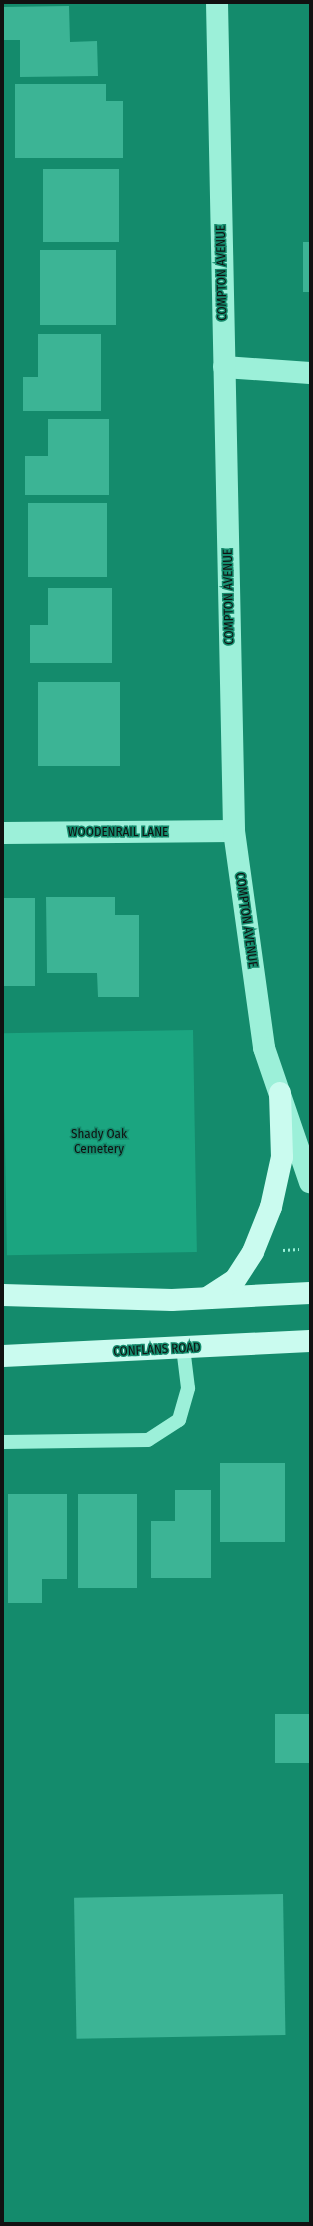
<!DOCTYPE html>
<html>
<head>
<meta charset="utf-8">
<style>
	body { margin:0 }
	#map { position:relative; width:313px; height:2226px; overflow:hidden; background:#148b6c; font-family:"Fira Sans Condensed",sans-serif }
	div>[style] { position:absolute }
	.green>* { inset:0; background:#1ba580; transform-origin:0 0 }
	.building>* { inset:0; background:#3cb495; transform-origin:0 0 }
	.path>* { height:2.5px; margin-top:-1.25px; transform-origin:0; background:repeating-linear-gradient(90deg,#9cf0d9 0 2px,transparent 0 5px) }
	.service>* { height:14px; margin:-7px; padding:0 7px; transform-origin:7px; border-radius:7px; background:#9cf0d9 }
	.minor>* { height:22px; margin:-11px; padding:0 11px; transform-origin:11px; border-radius:11px; background:#9cf0d9 }
	.tertiary>* { height:22px; margin:-11px; padding:0 11px; transform-origin:11px; border-radius:11px; background:#9cf0d9 }
	.secondary>* { height:22px; margin:-11px; padding:0 11px; transform-origin:11px; border-radius:11px; background:#cafbef }
	span { translate:-50% -50%; white-space:nowrap; text-align:center; line-height:1.15; -webkit-text-stroke:3px #148b6c; paint-order:stroke }
	.street-label { font-size:13px; color:#111 }
	.park-label { font-size:13px; color:#111 }
	.frame { position:absolute; inset:0; border:4px solid #111; pointer-events:none }
</style>
</head>
<body>
<div id="map">
	<div class="green">
		<div style="left:193px;top:1030px;width:222px;height:190px;rotate:89deg"></div>
	</div>
	<div class="building">
		<div style="clip-path:polygon(69px 6px,70px 42px,97px 41px,98px 76px,20px 77px,20px 40px,3px 40px,3px 7px)"></div>
		<div style="clip-path:polygon(15px 84px,106px 84px,106px 101px,123px 101px,123px 158px,15px 158px)"></div>
		<div style="left:43px;top:169px;width:76px;height:73px"></div>
		<div style="left:303px;top:242px;width:7px;height:50px"></div>
		<div style="left:40px;top:250px;width:76px;height:75px"></div>
		<div style="clip-path:polygon(38px 334px,101px 334px,101px 411px,23px 411px,23px 377px,38px 377px)"></div>
		<div style="clip-path:polygon(48px 419px,109px 419px,109px 495px,25px 495px,25px 456px,48px 456px)"></div>
		<div style="left:28px;top:503px;width:79px;height:74px"></div>
		<div style="clip-path:polygon(48px 588px,112px 588px,112px 663px,30px 663px,30px 625px,48px 625px)"></div>
		<div style="left:38px;top:682px;width:82px;height:84px"></div>
		<div style="clip-path:polygon(46px 897px,115px 897px,115px 915px,139px 915px,139px 997px,98px 997px,97px 973px,47px 973px)"></div>
		<div style="left:3px;top:898px;width:32px;height:88px"></div>
		<div style="left:220px;top:1463px;width:65px;height:79px"></div>
		<div style="clip-path:polygon(175px 1490px,211px 1490px,211px 1578px,151px 1578px,151px 1521px,175px 1521px)"></div>
		<div style="clip-path:polygon(8px 1494px,67px 1494px,67px 1579px,42px 1579px,42px 1603px,8px 1603px)"></div>
		<div style="left:78px;top:1494px;width:59px;height:94px"></div>
		<div style="left:275px;top:1714px;width:35px;height:49px"></div>
		<div style="left:283px;top:1894px;width:141px;height:209px;rotate:89deg"></div>
	</div>
	<div class="path">
		<div style="left:283px;top:1250px;width:16px;rotate:-4deg"></div>
	</div>
	<div class="service">
		<div style="left:3px;top:1442px;width:145px;rotate:-0.8deg"></div>
		<div style="left:148px;top:1440px;width:37px;rotate:-33deg"></div>
		<div style="left:179px;top:1420px;width:33px;rotate:-74deg"></div>
		<div style="left:188px;top:1388px;width:39px;rotate:-97deg"></div>
	</div>
	<div class="minor">
		<div style="left:224px;top:367px;width:86px;rotate:4deg"></div>
		<div style="left:3px;top:833px;width:231px;rotate:-0.5deg"></div>
	</div>
	<div class="tertiary">
		<div style="left:217px;top:3px;width:828px;rotate:88.82deg"></div>
		<div style="left:234px;top:831px;width:219px;rotate:82.1deg"></div>
		<div style="left:264px;top:1048px;width:142px;rotate:71.1deg"></div>
	</div>
	<div class="secondary">
		<div style="left:3px;top:1295px;width:169px;rotate:1.7deg"></div>
		<div style="left:172px;top:1300px;width:138px;rotate:-2.9deg"></div>
		<div style="left:207px;top:1298px;width:33px;rotate:-33deg"></div>
		<div style="left:235px;top:1280px;width:33px;rotate:-57deg"></div>
		<div style="left:253px;top:1252px;width:48px;rotate:-68.2deg"></div>
		<div style="left:271px;top:1207px;width:51px;rotate:-77.6deg"></div>
		<div style="left:282px;top:1157px;width:64px;rotate:-91.8deg"></div>
		<div style="left:3px;top:1356px;width:307px;rotate:-2.8deg"></div>
	</div>
	<div class="street-label">
		<span style="left:222px;top:273px;rotate:-91deg">COMPTON AVENUE</span>
		<span style="left:229px;top:597px;rotate:-91deg">COMPTON AVENUE</span>
		<span style="left:118px;top:832px">WOODENRAIL LANE</span>
		<span style="left:246px;top:920px;rotate:82deg">COMPTON AVENUE</span>
		<span style="left:157px;top:1350px;rotate:-3deg">CONFLANS ROAD</span>
	</div>
	<div class="park-label">
		<span style="left:99px;top:1142px">Shady Oak<br>Cemetery</span>
	</div>
	<div class="frame"></div>
</div>
</body>
</html>
